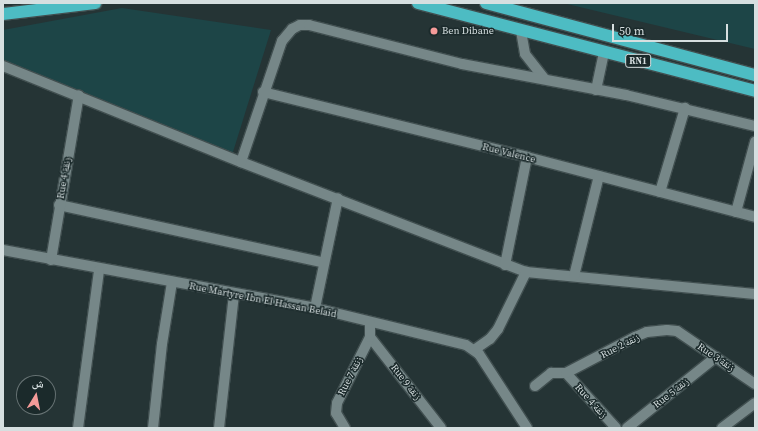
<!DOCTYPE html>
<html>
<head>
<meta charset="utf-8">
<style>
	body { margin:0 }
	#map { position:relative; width:758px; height:431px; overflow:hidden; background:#253435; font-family:"Source Serif 4","Noto Naskh Arabic",serif }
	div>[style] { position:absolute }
	.green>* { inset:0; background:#1d4547 }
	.roads { filter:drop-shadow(1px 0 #414f50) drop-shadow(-1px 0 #414f50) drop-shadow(0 1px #414f50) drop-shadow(0 -1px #414f50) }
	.minor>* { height:10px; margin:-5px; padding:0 5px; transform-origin:5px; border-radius:5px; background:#768788 }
	.highway>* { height:12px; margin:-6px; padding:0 6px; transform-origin:6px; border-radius:6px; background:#4dbcc3 }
	.dots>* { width:11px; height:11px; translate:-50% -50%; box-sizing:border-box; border:2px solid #1b2a2b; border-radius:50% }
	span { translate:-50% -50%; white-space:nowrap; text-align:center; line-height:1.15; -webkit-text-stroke:3px #1b2a2b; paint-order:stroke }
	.shield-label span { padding:1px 3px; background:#1b2a2b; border:1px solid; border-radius:3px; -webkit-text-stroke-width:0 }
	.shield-label { font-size:9px; color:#d6dfe0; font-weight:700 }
	.poi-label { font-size:10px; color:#d6dfe0 }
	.left { translate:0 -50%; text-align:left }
	.street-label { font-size:10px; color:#d6dfe0 }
	.frame { position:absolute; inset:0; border:4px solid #d6dfe0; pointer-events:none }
	.north { position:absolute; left:16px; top:375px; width:40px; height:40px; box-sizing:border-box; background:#1b2a2b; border:1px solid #667273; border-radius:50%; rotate:10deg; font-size:11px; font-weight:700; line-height:16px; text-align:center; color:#d6dfe0 }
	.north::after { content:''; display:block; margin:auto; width:14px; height:18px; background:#f59b99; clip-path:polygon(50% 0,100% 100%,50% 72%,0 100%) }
	.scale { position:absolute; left:612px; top:24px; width:116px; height:18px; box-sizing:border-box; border:2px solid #d6dfe0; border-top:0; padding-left:5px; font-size:12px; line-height:14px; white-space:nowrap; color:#d6dfe0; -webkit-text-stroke:3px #1b2a2b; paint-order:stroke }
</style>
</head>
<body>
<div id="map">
	<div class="green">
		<div style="clip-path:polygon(563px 3px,755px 3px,755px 49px)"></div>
		<div style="clip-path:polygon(122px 8px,271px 30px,232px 155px,3px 66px,3px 30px)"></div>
	</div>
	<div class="roads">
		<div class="minor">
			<div style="left:521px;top:31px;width:23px;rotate:80deg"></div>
			<div style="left:525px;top:54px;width:31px;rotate:52deg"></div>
			<div style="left:3px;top:66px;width:257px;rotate:22deg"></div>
			<div style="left:241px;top:162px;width:305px;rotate:21.1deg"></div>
			<div style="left:526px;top:272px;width:230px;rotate:5.5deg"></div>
			<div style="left:596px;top:90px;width:39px;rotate:-78deg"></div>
			<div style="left:263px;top:92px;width:272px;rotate:13.8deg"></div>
			<div style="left:527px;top:157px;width:236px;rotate:14.7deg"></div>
			<div style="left:241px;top:162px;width:128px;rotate:-71.3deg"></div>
			<div style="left:282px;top:41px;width:16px;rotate:-50deg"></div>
			<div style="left:292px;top:29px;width:9px;rotate:-27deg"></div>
			<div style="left:300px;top:25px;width:9px"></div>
			<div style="left:309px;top:25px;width:158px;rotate:14.3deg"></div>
			<div style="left:462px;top:64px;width:167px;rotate:10.7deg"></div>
			<div style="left:626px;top:95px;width:133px;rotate:13.5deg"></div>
			<div style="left:660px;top:192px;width:88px;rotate:-73.4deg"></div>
			<div style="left:59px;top:205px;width:271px;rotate:12.3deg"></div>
			<div style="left:736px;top:212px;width:73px;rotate:-74.8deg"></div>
			<div style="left:3px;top:250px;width:317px;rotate:10.5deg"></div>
			<div style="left:315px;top:308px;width:155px;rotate:13.8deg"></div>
			<div style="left:466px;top:345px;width:16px;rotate:35deg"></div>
			<div style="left:479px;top:354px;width:88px;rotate:57deg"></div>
			<div style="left:51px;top:260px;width:167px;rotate:-80.4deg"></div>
			<div style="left:505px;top:265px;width:110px;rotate:-78.5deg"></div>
			<div style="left:574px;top:276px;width:103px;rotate:-76deg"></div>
			<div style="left:315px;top:308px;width:112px;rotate:-78.2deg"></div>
			<div style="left:370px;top:337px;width:115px;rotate:52deg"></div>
			<div style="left:474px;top:350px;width:19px;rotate:-35deg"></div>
			<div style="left:490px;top:339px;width:13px;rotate:-51deg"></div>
			<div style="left:498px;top:329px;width:64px;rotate:-63.8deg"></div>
			<div style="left:566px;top:373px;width:74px;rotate:47.7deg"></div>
			<div style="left:535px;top:386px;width:21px;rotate:-39deg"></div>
			<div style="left:551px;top:373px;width:15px"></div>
			<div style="left:566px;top:373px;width:78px;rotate:-27.6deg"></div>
			<div style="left:635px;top:337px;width:13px;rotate:-23deg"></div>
			<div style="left:647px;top:332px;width:20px;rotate:-6deg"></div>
			<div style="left:667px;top:330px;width:10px;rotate:6deg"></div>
			<div style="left:677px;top:331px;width:94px;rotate:34.2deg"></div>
			<div style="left:78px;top:428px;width:159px;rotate:-82.4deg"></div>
			<div style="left:153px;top:428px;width:84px;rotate:-83.9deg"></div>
			<div style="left:162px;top:344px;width:63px;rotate:-80.8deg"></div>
			<div style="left:219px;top:428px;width:135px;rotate:-83.6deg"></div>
			<div style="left:345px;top:428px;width:17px;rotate:-121deg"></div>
			<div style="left:336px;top:413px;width:10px;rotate:-84deg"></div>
			<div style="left:337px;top:403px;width:74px;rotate:-63.4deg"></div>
			<div style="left:370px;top:337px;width:14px;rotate:-90deg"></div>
			<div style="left:627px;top:428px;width:114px;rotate:-38.6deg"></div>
			<div style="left:722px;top:428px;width:41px;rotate:-37.1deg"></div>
		</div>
		<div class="highway">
			<div style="left:418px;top:3px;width:348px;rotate:14.6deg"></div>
			<div style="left:486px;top:3px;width:278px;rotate:15deg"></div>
			<div style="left:3px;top:14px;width:93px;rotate:-6.8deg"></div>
		</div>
	</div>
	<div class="dots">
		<div style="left:434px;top:31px;background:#f59b99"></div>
	</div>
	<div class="shield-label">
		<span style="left:638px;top:61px">RN1</span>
	</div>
	<div class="poi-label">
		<span class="left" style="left:442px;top:31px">Ben Dibane</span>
	</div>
	<div class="street-label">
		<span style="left:509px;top:153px;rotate:14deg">Rue Valence</span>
		<span style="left:64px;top:178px;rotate:-80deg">Rue 4 زنقة</span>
		<span style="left:263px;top:300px;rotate:11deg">Rue Martyre Ibn El Hassan Belaid</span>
		<span style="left:620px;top:346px;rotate:-27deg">Rue 2 زنقة</span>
		<span style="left:716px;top:357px;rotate:34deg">Rue 3 زنقة</span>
		<span style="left:350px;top:376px;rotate:-63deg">Rue 7 زنقة</span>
		<span style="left:406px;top:382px;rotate:52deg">Rue 9 زنقة</span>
		<span style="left:671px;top:393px;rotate:-38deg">Rue 5 زنقة</span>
		<span style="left:591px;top:401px;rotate:48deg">Rue 4 زنقة</span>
	</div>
	<div class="frame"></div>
	<div class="north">ش</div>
	<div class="scale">50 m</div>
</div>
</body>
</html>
